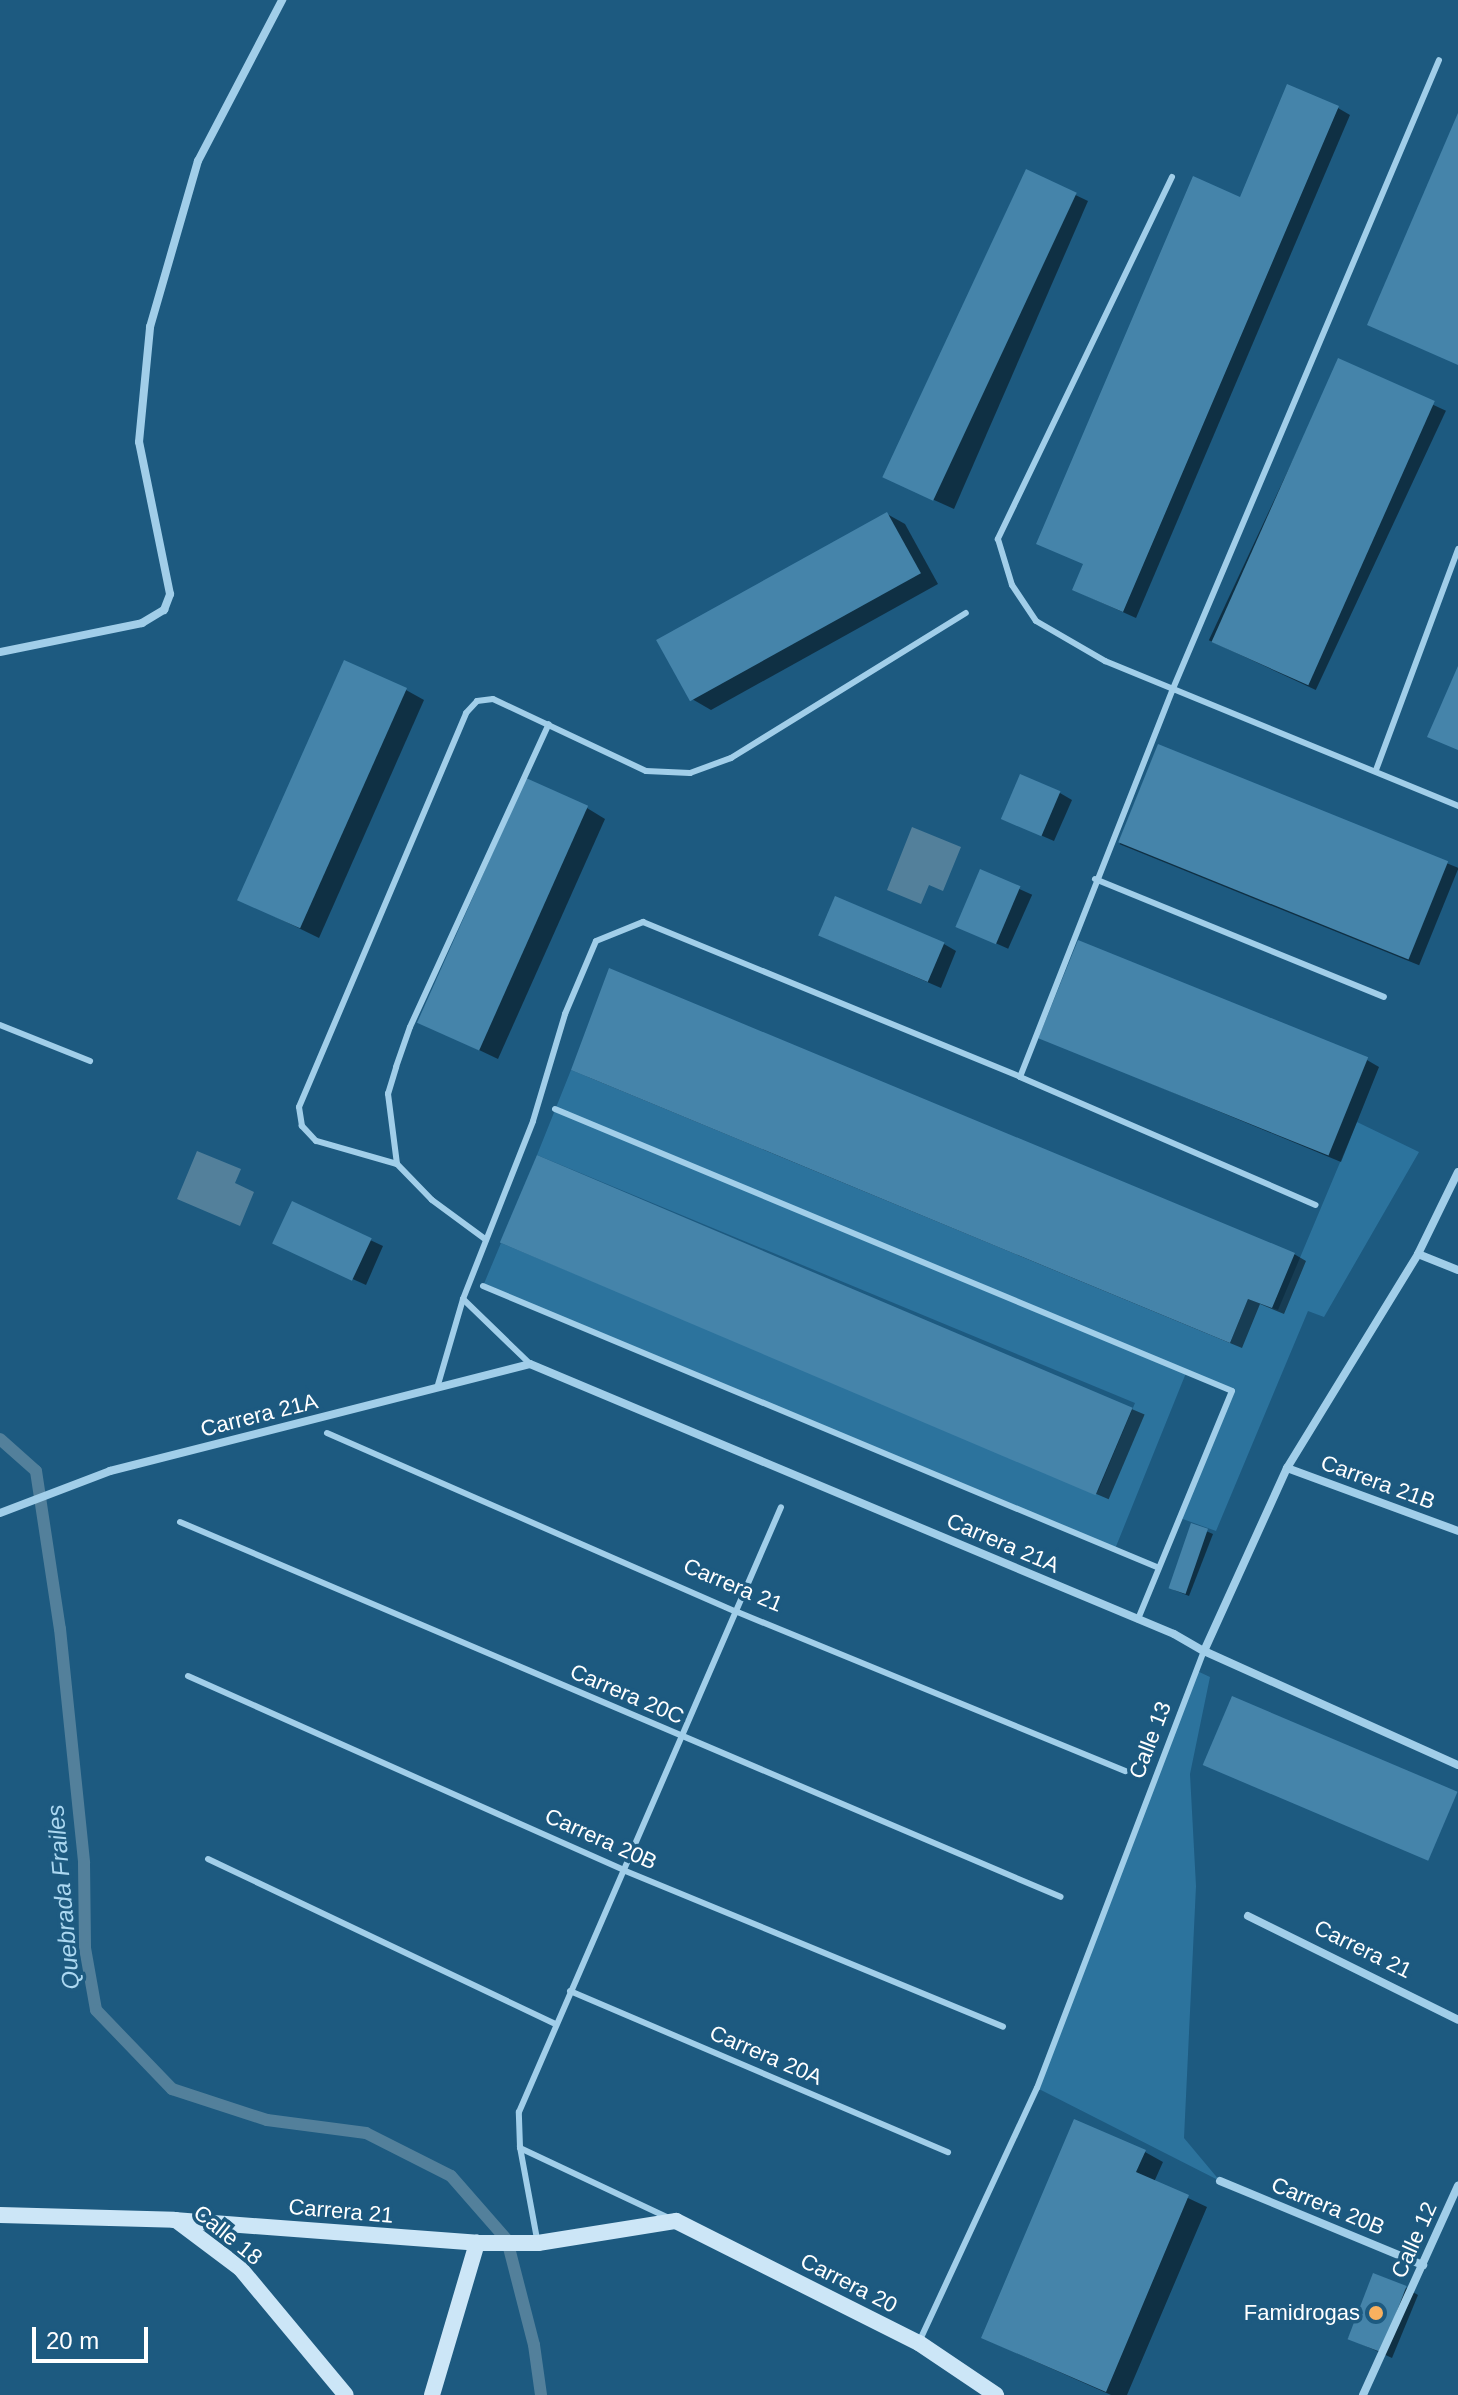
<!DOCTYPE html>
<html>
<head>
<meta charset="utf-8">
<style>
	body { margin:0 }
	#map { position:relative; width:1458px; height:2395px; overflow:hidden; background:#1d5a80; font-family:Arial,sans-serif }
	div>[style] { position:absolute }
	.green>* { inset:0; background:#2c739d }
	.water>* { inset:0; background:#53809b }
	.shadow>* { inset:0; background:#0007; transform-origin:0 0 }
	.stream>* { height:12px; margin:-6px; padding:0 6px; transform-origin:6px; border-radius:6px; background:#53809b }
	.building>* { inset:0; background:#4584aa; transform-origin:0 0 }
	.lane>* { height:6px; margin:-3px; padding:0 3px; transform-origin:3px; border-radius:3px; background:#a1cee9 }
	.street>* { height:8px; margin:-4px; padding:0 4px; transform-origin:4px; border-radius:4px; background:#a1cee9 }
	.secondary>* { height:16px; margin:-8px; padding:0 8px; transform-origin:8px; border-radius:8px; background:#cce6f7 }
	.dots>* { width:22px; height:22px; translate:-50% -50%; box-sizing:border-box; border:4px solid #1d5a80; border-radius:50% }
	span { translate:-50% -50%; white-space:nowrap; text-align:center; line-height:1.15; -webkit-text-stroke:7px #1d5a80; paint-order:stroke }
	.street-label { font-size:22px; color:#fff }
	.poi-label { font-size:22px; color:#fff }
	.right { translate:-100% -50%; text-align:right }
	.water-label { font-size:24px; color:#acd8f1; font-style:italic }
	.scale { position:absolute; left:32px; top:2327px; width:116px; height:36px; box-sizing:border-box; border:4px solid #fff; border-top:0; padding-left:10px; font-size:24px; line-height:28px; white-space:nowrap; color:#fff; -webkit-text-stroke:6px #1d5a80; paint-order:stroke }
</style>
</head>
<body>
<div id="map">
	<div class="green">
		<div style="clip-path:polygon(571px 1070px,1230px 1343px,1248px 1299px,1278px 1310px,1357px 1122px,1419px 1152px,1324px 1317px,1308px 1311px,1216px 1531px,1180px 1518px,1231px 1391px,1186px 1373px,1115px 1549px,483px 1286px,501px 1243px,1098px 1491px,1135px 1403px,537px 1155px)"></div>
		<div style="clip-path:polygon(1195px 1670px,1210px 1677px,1190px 1774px,1196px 1886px,1184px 2138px,1220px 2181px,1037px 2088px)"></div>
	</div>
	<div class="water">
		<div style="clip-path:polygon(912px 827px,961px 847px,943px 891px,929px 885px,921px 904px,887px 890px)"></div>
		<div style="clip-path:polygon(197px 1151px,241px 1169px,235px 1183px,254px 1192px,240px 1226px,177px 1199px)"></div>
	</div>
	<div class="shadow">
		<div style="clip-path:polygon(1338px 108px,1350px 115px,1136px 618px,1087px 596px,1075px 590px,1241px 200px)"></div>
		<div style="clip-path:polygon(1027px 172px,1088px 201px,954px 509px,903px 486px)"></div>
		<div style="left:1339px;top:361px;width:118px;height:308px;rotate:25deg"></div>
		<div style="clip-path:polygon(887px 514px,905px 524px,938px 584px,711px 710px,692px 699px)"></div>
		<div style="clip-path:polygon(406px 690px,424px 700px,319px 938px,239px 899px)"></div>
		<div style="left:1159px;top:747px;width:323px;height:105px;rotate:22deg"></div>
		<div style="clip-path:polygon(1060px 793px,1072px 800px,1054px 841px,1003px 819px)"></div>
		<div style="clip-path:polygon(587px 808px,605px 819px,498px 1059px,420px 1022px)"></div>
		<div style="left:981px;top:872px;width:56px;height:59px;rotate:24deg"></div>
		<div style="clip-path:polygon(821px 936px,944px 944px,956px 951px,941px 988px)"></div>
		<div style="clip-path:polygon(1042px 1038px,1367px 1060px,1379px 1067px,1341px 1162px)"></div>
		<div style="clip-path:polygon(586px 1076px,1294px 1254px,1306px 1261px,1284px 1314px,1260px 1304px,1242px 1348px)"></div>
		<div style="left:538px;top:1157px;width:659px;height:92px;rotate:23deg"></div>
		<div style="clip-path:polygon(293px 1204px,383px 1246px,366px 1285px,288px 1250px)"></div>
		<div style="clip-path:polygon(1192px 1525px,1213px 1534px,1189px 1596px,1174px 1590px)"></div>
		<div style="clip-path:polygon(1145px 2152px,1163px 2162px,1154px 2182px,1207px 2207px,1127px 2395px,1111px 2395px,983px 2338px)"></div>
		<div style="clip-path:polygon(1406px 2288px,1418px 2295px,1392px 2358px,1348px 2338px)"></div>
	</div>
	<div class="stream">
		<div style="left:0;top:1439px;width:48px;rotate:41.6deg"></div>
		<div style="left:36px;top:1471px;width:160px;rotate:81.4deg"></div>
		<div style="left:60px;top:1629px;width:235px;rotate:84.1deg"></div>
		<div style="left:84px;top:1863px;width:85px;rotate:89.3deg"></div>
		<div style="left:85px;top:1948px;width:63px;rotate:79.9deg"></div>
		<div style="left:96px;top:2010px;width:110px;rotate:46.1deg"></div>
		<div style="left:172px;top:2089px;width:100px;rotate:18.1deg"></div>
		<div style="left:267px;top:2120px;width:100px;rotate:7.5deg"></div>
		<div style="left:366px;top:2133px;width:95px;rotate:26.8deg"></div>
		<div style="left:451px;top:2176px;width:85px;rotate:48.8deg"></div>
		<div style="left:507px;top:2240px;width:108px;rotate:75.6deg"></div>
		<div style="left:534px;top:2345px;width:50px;rotate:82deg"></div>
	</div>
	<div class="building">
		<div style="clip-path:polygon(1287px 84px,1339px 106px,1123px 612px,1072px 590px,1083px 564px,1036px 544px,1193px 176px,1240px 197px)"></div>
		<div style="clip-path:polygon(1458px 113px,1458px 365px,1367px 325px)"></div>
		<div style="left:1026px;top:169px;width:56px;height:340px;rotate:25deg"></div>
		<div style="left:1338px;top:358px;width:106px;height:311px;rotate:24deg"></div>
		<div style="left:887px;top:512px;width:70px;height:264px;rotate:61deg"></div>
		<div style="left:344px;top:660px;width:69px;height:263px;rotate:24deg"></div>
		<div style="clip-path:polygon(1458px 666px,1458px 750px,1427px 737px)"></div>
		<div style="left:1158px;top:744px;width:313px;height:106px;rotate:22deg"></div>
		<div style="left:1020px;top:774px;width:44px;height:49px;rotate:23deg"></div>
		<div style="left:526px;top:778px;width:68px;height:268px;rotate:24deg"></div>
		<div style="left:980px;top:869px;width:44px;height:63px;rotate:23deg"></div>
		<div style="left:835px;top:896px;width:119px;height:43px;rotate:23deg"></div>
		<div style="left:1078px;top:940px;width:313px;height:106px;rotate:22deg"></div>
		<div style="clip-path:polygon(609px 968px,1295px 1253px,1272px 1308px,1248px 1299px,1230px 1343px,571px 1070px)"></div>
		<div style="left:537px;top:1155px;width:647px;height:95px;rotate:23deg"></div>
		<div style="left:292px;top:1201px;width:88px;height:47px;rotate:25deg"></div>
		<div style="left:1191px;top:1523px;width:18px;height:69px;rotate:19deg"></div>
		<div style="left:1232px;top:1696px;width:245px;height:75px;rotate:23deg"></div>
		<div style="clip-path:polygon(1074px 2119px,1146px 2150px,1136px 2172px,1189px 2195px,1106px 2392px,981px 2338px)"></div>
		<div style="left:1373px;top:2273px;width:36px;height:71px;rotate:21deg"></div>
	</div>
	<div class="lane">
		<div style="left:1172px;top:177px;width:402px;rotate:115.7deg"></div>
		<div style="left:998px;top:539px;width:48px;rotate:73.1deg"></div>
		<div style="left:1012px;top:585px;width:43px;rotate:56.3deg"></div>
		<div style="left:1036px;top:621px;width:80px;rotate:30.1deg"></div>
		<div style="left:1105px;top:661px;width:382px;rotate:22.3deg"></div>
		<div style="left:1376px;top:770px;width:236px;rotate:-69.6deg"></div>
		<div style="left:1095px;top:879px;width:312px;rotate:22.2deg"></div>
		<div style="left:0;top:1025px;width:97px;rotate:21.8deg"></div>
		<div style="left:1020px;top:1077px;width:415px;rotate:-68.5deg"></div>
		<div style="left:1172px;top:691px;width:685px;rotate:-67.06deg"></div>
		<div style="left:555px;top:1109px;width:733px;rotate:22.61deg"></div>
		<div style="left:1232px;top:1391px;width:247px;rotate:112.4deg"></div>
		<div style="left:397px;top:1164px;width:71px;rotate:-97.3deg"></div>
		<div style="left:388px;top:1094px;width:28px;rotate:-73deg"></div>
		<div style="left:396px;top:1067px;width:42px;rotate:-70.7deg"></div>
		<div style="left:410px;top:1027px;width:333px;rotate:-65.4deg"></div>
		<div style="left:485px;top:1239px;width:66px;rotate:-143.7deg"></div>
		<div style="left:432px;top:1200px;width:50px;rotate:-134.2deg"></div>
		<div style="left:397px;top:1164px;width:84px;rotate:-164.1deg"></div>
		<div style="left:316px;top:1141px;width:21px;rotate:-133deg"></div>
		<div style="left:302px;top:1126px;width:19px;rotate:-99deg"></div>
		<div style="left:299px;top:1107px;width:428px;rotate:-67deg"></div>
		<div style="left:466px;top:713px;width:16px;rotate:-47deg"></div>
		<div style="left:477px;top:701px;width:16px;rotate:-7deg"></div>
		<div style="left:493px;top:699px;width:169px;rotate:25.2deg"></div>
		<div style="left:646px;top:771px;width:44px;rotate:2.6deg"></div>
		<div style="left:690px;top:773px;width:44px;rotate:-20.1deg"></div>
		<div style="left:731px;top:758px;width:276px;rotate:-31.7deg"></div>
		<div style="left:483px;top:1286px;width:732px;rotate:22.64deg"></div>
		<div style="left:463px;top:1299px;width:93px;rotate:44.1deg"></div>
		<div style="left:437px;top:1388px;width:93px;rotate:-73.7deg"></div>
		<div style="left:463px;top:1299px;width:191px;rotate:-68.5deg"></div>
		<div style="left:533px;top:1121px;width:112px;rotate:-73.3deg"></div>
		<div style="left:565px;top:1014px;width:79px;rotate:-67deg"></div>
		<div style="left:596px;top:941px;width:51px;rotate:-22deg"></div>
		<div style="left:643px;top:922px;width:408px;rotate:22.3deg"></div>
		<div style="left:1020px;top:1077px;width:322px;rotate:23.4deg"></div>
		<div style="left:327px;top:1433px;width:445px;rotate:23.6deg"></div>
		<div style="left:735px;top:1611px;width:422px;rotate:22.3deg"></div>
		<div style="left:180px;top:1522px;width:957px;rotate:23.06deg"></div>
		<div style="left:188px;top:1676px;width:476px;rotate:24deg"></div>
		<div style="left:623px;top:1870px;width:411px;rotate:22.4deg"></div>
		<div style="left:208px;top:1859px;width:384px;rotate:25.4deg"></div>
		<div style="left:570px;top:1991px;width:411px;rotate:23.1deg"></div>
		<div style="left:520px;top:2148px;width:165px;rotate:25.2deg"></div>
		<div style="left:537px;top:2239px;width:94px;rotate:-100.5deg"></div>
		<div style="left:520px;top:2147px;width:35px;rotate:-92deg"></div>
		<div style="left:519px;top:2112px;width:659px;rotate:-66.58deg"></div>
		<div style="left:919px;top:2342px;width:280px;rotate:-65.1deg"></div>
		<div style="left:1037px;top:2088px;width:468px;rotate:-69.1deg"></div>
	</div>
	<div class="street">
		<div style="left:0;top:652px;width:145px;rotate:-11.5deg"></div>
		<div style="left:142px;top:623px;width:26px;rotate:-31deg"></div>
		<div style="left:164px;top:610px;width:17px;rotate:-69deg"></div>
		<div style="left:170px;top:594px;width:155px;rotate:-101.5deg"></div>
		<div style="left:139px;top:442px;width:116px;rotate:-84.5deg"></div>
		<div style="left:150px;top:327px;width:173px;rotate:-73.9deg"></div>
		<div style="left:198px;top:161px;width:182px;rotate:-62.4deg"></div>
		<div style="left:1418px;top:1254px;width:43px;rotate:21.8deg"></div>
		<div style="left:1287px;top:1468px;width:182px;rotate:20.2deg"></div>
		<div style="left:0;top:1513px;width:118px;rotate:-20.9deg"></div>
		<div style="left:110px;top:1471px;width:433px;rotate:-14.3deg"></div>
		<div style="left:530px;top:1364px;width:698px;rotate:22.75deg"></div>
		<div style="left:1174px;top:1634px;width:34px;rotate:30deg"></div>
		<div style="left:1204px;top:1651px;width:278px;rotate:24.2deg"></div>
		<div style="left:1204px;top:1651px;width:201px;rotate:-65.6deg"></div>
		<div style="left:1287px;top:1468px;width:251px;rotate:-58.5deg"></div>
		<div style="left:1418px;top:1254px;width:91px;rotate:-64deg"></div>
		<div style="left:1248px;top:1916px;width:234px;rotate:26.3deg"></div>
		<div style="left:1220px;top:2181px;width:220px;rotate:22.5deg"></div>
		<div style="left:1363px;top:2395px;width:230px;rotate:-65.6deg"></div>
	</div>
	<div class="secondary">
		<div style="left:0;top:2215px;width:174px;rotate:1.6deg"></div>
		<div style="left:174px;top:2220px;width:304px;rotate:4.3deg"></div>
		<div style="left:477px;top:2243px;width:61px"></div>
		<div style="left:538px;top:2243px;width:140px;rotate:-9.1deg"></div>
		<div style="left:676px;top:2221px;width:272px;rotate:26.7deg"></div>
		<div style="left:919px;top:2343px;width:93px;rotate:34deg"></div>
		<div style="left:176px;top:2220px;width:80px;rotate:36.9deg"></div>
		<div style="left:240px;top:2268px;width:165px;rotate:50.2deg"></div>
		<div style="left:432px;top:2395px;width:159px;rotate:-73.5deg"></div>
	</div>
	<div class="dots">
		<div style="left:1376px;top:2313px;background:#f9b15f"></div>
	</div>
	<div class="street-label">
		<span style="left:259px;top:1415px;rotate:-14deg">Carrera 21A</span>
		<span style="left:1378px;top:1482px;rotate:20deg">Carrera 21B</span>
		<span style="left:1003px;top:1543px;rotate:23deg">Carrera 21A</span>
		<span style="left:733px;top:1585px;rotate:23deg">Carrera 21</span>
		<span style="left:627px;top:1694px;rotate:23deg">Carrera 20C</span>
		<span style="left:1150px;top:1740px;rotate:-69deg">Calle 13</span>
		<span style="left:601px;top:1839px;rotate:24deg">Carrera 20B</span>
		<span style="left:1363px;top:1949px;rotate:26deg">Carrera 21</span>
		<span style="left:766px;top:2055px;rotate:23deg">Carrera 20A</span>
		<span style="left:1328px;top:2206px;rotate:22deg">Carrera 20B</span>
		<span style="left:341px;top:2211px;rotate:5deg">Carrera 21</span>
		<span style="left:228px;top:2235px;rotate:39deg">Calle 18</span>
		<span style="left:1414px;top:2240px;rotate:-66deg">Calle 12</span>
		<span style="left:849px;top:2283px;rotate:27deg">Carrera 20</span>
	</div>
	<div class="poi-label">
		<span class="right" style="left:1360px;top:2313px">Famidrogas</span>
	</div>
	<div class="water-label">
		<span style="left:63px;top:1897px;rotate:-95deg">Quebrada Frailes</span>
	</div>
	<div class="scale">20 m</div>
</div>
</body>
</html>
